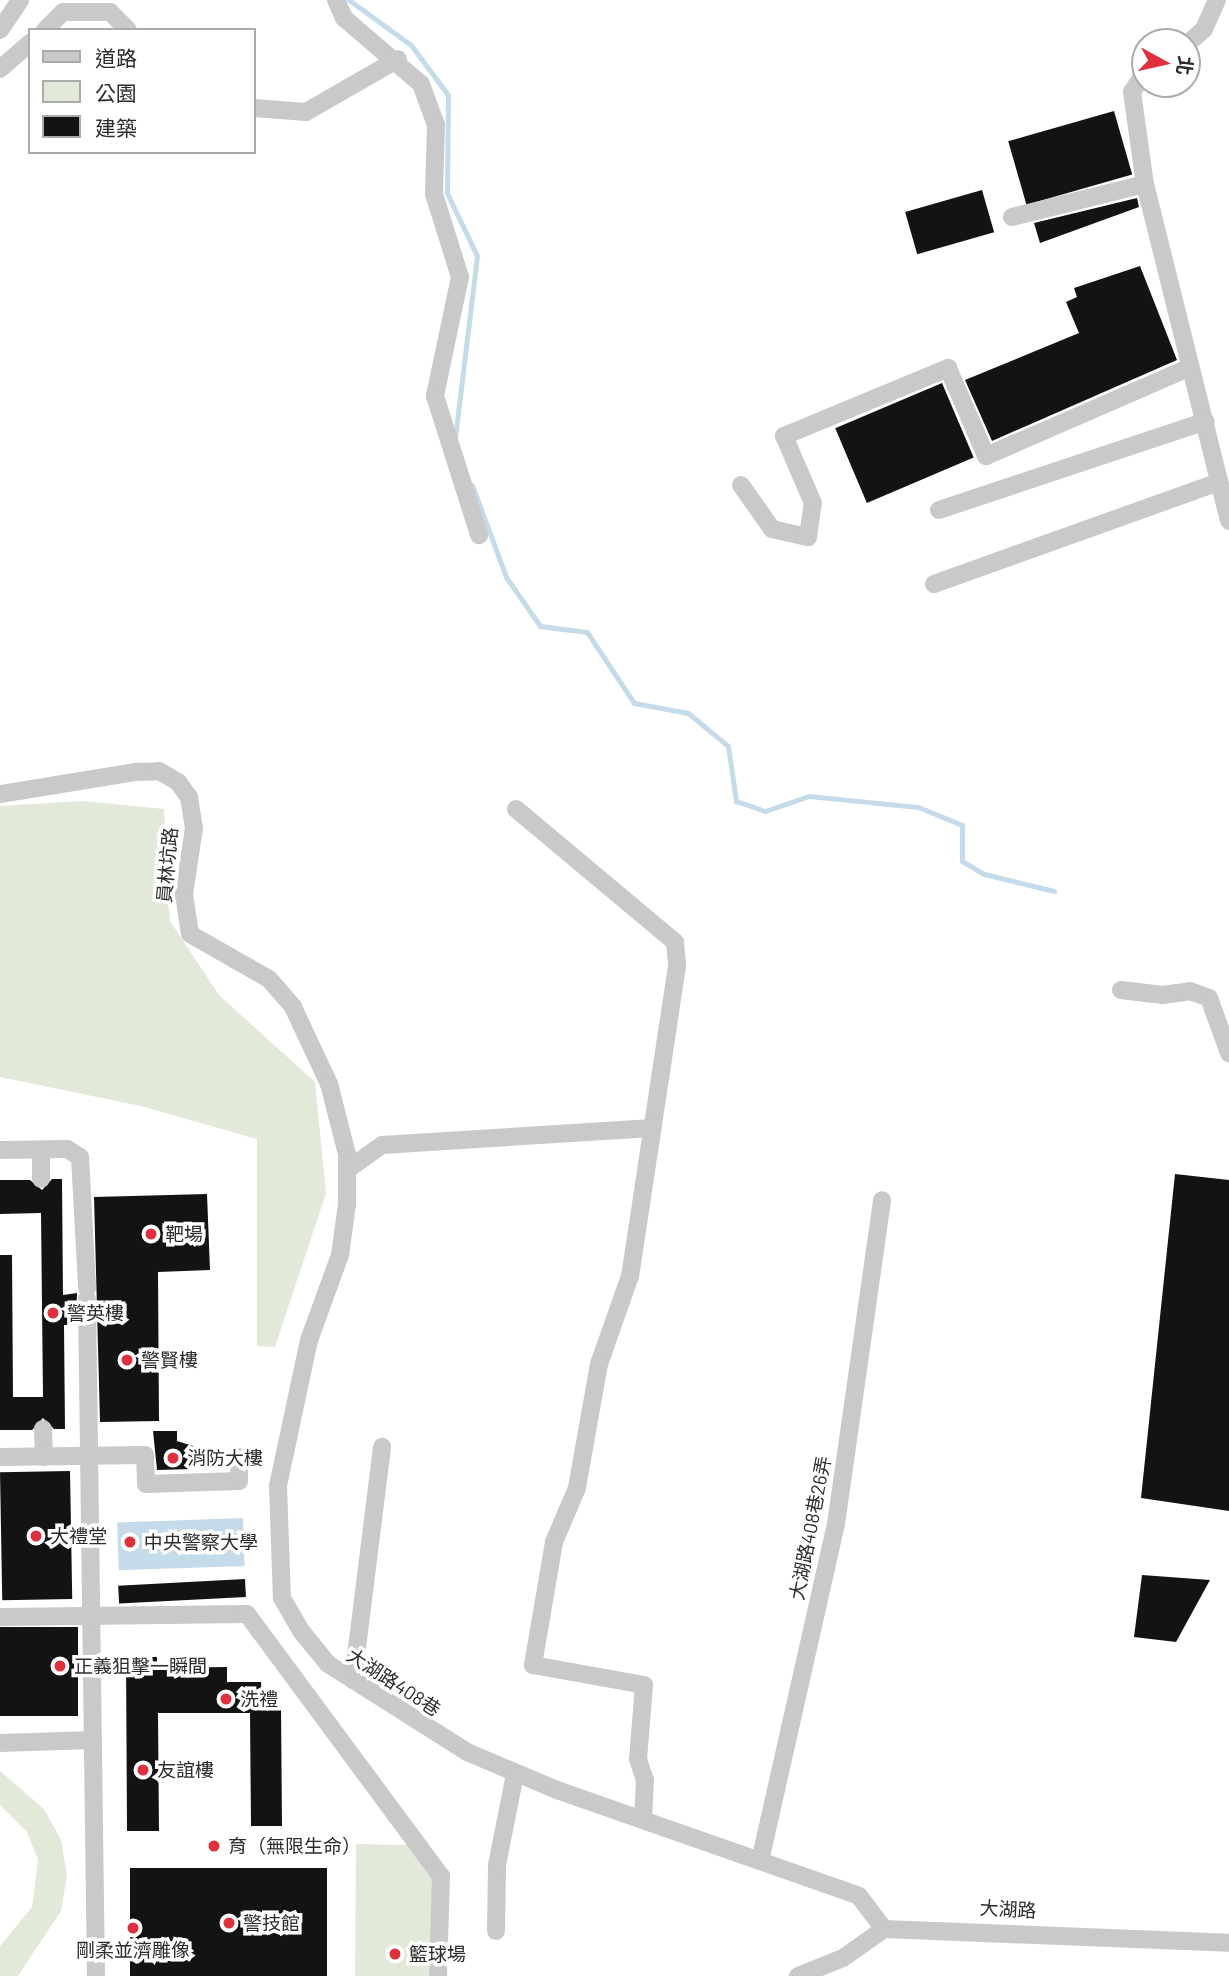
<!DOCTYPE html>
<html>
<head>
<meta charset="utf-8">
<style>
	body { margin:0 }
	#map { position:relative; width:1229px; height:1976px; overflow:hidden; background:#fff; font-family:Barlow,"Noto Sans TC",sans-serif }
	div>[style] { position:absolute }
	.green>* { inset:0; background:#e2e9d9 }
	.water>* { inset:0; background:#c5dbe9; transform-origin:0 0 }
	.stream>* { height:5px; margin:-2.5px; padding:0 2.5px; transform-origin:2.5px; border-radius:2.5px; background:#c5dbe9 }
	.building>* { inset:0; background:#131313; transform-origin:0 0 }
	.minor>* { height:18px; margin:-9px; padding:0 9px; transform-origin:9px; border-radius:9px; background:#c9c9c9 }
	.dots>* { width:19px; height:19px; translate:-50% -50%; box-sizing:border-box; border:4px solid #fff; border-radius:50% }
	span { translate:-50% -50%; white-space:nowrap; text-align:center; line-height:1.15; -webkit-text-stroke:7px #fff; paint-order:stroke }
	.street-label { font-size:19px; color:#2c2c2c }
	.poi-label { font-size:19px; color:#2c2c2c }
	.left { translate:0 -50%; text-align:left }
	.legend { position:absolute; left:28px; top:28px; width:228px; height:126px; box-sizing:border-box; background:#fff; border:2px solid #ababab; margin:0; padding:9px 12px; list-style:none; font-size:21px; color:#2c2c2c }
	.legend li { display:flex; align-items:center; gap:14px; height:35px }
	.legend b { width:35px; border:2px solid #ababab }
	.north { position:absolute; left:1131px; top:28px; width:70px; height:70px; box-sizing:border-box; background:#fff; border:2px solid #ababab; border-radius:50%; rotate:98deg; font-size:19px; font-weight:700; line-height:28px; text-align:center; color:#2c2c2c }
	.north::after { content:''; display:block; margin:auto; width:24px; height:32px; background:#df313d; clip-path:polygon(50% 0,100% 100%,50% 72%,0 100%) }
</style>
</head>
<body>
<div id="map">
	<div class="green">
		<div style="clip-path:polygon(82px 801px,164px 809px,170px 921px,219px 995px,315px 1082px,326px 1193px,275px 1347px,257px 1346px,257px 1139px,141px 1106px,0 1077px,0 806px)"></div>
		<div style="clip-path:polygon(0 1771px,44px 1809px,61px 1840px,67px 1875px,61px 1911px,18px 1976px,0 1976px,0 1946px,32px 1907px,38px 1860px,27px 1832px,0 1805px)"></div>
		<div style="clip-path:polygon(356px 1844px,408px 1845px,436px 1878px,435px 1976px,355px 1976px)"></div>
	</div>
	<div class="water">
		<div style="left:243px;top:1518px;width:48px;height:126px;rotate:88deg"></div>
	</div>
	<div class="stream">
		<div style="left:349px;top:0;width:77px;rotate:36deg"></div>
		<div style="left:411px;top:45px;width:62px;rotate:53.5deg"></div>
		<div style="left:448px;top:95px;width:98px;rotate:90.6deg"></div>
		<div style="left:447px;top:193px;width:70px;rotate:64.5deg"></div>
		<div style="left:477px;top:256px;width:182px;rotate:96.9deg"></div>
		<div style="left:472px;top:485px;width:98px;rotate:69.7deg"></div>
		<div style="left:506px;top:577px;width:60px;rotate:55.2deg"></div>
		<div style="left:540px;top:626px;width:47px;rotate:7.3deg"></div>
		<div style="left:587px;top:632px;width:85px;rotate:56.5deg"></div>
		<div style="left:634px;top:703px;width:55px;rotate:10.5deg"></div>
		<div style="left:688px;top:713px;width:52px;rotate:39.5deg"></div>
		<div style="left:728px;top:746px;width:56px;rotate:81.7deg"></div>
		<div style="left:736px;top:801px;width:31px;rotate:19deg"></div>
		<div style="left:765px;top:811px;width:46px;rotate:-18.8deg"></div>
		<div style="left:809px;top:796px;width:110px;rotate:5.8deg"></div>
		<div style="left:918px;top:807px;width:48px;rotate:22.2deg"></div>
		<div style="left:962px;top:825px;width:36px;rotate:90deg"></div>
		<div style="left:962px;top:861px;width:26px;rotate:31deg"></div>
		<div style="left:984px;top:874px;width:72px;rotate:13.7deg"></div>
	</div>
	<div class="building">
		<div style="left:1114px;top:111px;width:66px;height:110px;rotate:74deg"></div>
		<div style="left:982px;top:190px;width:44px;height:80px;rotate:74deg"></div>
		<div style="clip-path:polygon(1137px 198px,1139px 207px,1040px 243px,1034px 223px)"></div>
		<div style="clip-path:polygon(1140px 266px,1177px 360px,992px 441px,965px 380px,1079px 333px,1066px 302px,1077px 297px,1074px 288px)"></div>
		<div style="left:942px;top:383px;width:81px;height:116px;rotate:67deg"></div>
		<div style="clip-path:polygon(1175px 1174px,1229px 1180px,1229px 1511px,1141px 1498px)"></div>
		<div style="clip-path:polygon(52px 1179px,62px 1179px,63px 1295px,77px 1293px,76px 1325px,64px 1325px,65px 1429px,54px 1429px,43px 1418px,32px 1430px,0 1430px,0 1255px,12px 1255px,13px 1397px,43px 1397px,41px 1213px,0 1214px,0 1180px,30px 1180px,42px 1190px)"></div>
		<div style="clip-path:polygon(207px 1194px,210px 1270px,158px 1272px,159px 1421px,100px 1422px,94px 1197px)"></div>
		<div style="clip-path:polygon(153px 1431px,177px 1431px,177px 1441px,193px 1446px,194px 1469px,157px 1470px)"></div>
		<div style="left:70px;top:1471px;width:128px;height:70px;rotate:89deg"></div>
		<div style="clip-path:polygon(1142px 1575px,1210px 1580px,1176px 1642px,1134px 1637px)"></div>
		<div style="left:245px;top:1579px;width:18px;height:127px;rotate:87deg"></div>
		<div style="left:78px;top:1627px;width:89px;height:78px;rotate:90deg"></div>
		<div style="clip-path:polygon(126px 1657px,157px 1657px,157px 1668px,227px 1667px,227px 1682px,261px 1682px,262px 1704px,281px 1704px,282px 1826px,251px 1826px,250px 1713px,158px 1713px,159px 1831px,127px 1831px)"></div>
		<div style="left:327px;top:1868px;width:108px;height:197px;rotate:90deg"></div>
	</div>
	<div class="minor">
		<div style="left:336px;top:0;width:20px;rotate:66deg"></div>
		<div style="left:344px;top:18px;width:101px;rotate:40.6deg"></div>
		<div style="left:421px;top:84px;width:44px;rotate:69.9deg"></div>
		<div style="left:436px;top:125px;width:69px;rotate:91.7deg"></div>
		<div style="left:434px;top:194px;width:87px;rotate:72.6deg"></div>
		<div style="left:460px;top:277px;width:122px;rotate:101.9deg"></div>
		<div style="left:435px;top:396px;width:146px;rotate:72.4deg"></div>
		<div style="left:0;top:30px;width:36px;rotate:-56deg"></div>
		<div style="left:45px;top:30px;width:25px;rotate:-45deg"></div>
		<div style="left:63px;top:12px;width:47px"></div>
		<div style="left:110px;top:12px;width:25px;rotate:45deg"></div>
		<div style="left:1187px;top:44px;width:23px;rotate:-41deg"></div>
		<div style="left:1204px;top:29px;width:32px;rotate:-66deg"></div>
		<div style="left:0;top:69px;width:40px;rotate:-41deg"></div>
		<div style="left:1145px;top:72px;width:24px;rotate:123deg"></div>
		<div style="left:1132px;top:92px;width:93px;rotate:82deg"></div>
		<div style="left:1145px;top:184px;width:347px;rotate:76deg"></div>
		<div style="left:254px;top:108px;width:52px;rotate:4.4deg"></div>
		<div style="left:306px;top:112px;width:106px;rotate:-29.9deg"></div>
		<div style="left:1012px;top:217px;width:137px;rotate:-13.9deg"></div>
		<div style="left:741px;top:485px;width:54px;rotate:54.8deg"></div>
		<div style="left:772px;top:529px;width:37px;rotate:13deg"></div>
		<div style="left:808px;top:537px;width:34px;rotate:-82deg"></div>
		<div style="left:813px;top:503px;width:73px;rotate:-113.4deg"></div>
		<div style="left:784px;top:436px;width:178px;rotate:-22.5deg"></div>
		<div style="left:948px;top:368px;width:96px;rotate:66.6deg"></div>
		<div style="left:986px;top:456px;width:220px;rotate:-23.5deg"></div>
		<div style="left:939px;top:510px;width:281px;rotate:-18.4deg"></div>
		<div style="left:934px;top:584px;width:303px;rotate:-19.7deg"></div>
		<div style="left:0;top:794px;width:138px;rotate:-9.2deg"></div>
		<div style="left:136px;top:772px;width:23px;rotate:-2deg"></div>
		<div style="left:159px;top:771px;width:22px;rotate:30deg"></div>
		<div style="left:178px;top:782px;width:19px;rotate:54deg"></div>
		<div style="left:189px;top:797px;width:31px;rotate:81deg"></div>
		<div style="left:194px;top:828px;width:67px;rotate:98.6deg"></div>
		<div style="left:184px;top:894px;width:40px;rotate:81.5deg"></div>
		<div style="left:190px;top:934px;width:91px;rotate:29.7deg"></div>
		<div style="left:269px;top:979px;width:37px;rotate:49deg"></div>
		<div style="left:293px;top:1007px;width:85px;rotate:64.9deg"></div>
		<div style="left:329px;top:1084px;width:72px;rotate:75.6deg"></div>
		<div style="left:347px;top:1154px;width:50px;rotate:90deg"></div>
		<div style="left:347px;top:1204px;width:51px;rotate:97.8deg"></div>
		<div style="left:340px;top:1255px;width:90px;rotate:110deg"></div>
		<div style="left:309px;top:1340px;width:149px;rotate:102deg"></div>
		<div style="left:278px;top:1486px;width:112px;rotate:88deg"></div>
		<div style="left:282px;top:1598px;width:39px;rotate:60deg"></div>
		<div style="left:302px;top:1632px;width:41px;rotate:50.9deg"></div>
		<div style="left:328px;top:1664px;width:165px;rotate:32.3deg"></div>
		<div style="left:467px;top:1752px;width:98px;rotate:22.9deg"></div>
		<div style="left:557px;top:1790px;width:320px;rotate:19.3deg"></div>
		<div style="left:859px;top:1896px;width:41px;rotate:52.9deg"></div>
		<div style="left:516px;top:809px;width:207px;rotate:39.9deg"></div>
		<div style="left:675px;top:942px;width:24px;rotate:85deg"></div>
		<div style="left:677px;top:966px;width:314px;rotate:98.6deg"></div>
		<div style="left:630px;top:1276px;width:93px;rotate:109.4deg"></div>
		<div style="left:599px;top:1364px;width:126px;rotate:100.1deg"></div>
		<div style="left:577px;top:1488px;width:59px;rotate:113.1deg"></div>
		<div style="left:554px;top:1542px;width:125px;rotate:99.7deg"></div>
		<div style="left:533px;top:1665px;width:113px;rotate:10.2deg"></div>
		<div style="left:644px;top:1685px;width:74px;rotate:94.6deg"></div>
		<div style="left:638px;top:1759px;width:22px;rotate:72deg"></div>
		<div style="left:645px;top:1780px;width:40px;rotate:92.9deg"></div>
		<div style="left:1121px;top:990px;width:42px;rotate:6.8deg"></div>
		<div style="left:1163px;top:995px;width:27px;rotate:-8deg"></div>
		<div style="left:1190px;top:991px;width:20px;rotate:20deg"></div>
		<div style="left:1209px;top:998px;width:59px;rotate:70deg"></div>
		<div style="left:0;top:1150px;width:67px;rotate:-0.9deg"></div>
		<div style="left:67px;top:1149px;width:15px;rotate:32deg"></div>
		<div style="left:80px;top:1157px;width:131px;rotate:86.9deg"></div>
		<div style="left:347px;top:1170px;width:43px;rotate:-35.5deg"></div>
		<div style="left:382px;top:1145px;width:271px;rotate:-3.6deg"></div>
		<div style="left:41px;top:1179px;width:29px;rotate:-90deg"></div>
		<div style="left:87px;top:1299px;width:677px;rotate:89.24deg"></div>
		<div style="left:43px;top:1429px;width:28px;rotate:88deg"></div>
		<div style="left:0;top:1457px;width:145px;rotate:-0.8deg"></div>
		<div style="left:145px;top:1455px;width:29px;rotate:88deg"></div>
		<div style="left:146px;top:1484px;width:93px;rotate:-1.8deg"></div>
		<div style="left:239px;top:1481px;width:24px;rotate:-90deg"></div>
		<div style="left:0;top:1617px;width:247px;rotate:-0.7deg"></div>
		<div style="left:247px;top:1614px;width:326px;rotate:53.5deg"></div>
		<div style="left:441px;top:1876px;width:100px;rotate:91.7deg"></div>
		<div style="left:353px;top:1680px;width:235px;rotate:-82.9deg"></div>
		<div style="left:0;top:1743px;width:93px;rotate:-1.8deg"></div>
		<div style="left:760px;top:1861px;width:345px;rotate:-77.3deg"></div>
		<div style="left:836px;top:1524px;width:327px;rotate:-81.9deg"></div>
		<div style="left:496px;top:1931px;width:66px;rotate:-89.1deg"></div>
		<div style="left:497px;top:1865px;width:93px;rotate:-78.8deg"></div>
		<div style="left:798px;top:1976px;width:48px;rotate:-21.8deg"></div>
		<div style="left:843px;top:1958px;width:50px;rotate:-35.3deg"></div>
		<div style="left:884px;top:1929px;width:345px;rotate:2.3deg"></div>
	</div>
	<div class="dots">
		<div style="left:151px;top:1234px;background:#df313d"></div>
		<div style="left:53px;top:1313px;background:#df313d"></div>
		<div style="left:127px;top:1360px;background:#df313d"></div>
		<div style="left:173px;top:1458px;background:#df313d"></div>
		<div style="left:36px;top:1536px;background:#df313d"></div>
		<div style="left:130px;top:1542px;background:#df313d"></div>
		<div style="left:60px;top:1666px;background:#df313d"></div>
		<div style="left:226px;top:1699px;background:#df313d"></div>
		<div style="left:143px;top:1770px;background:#df313d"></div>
		<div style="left:214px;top:1846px;background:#df313d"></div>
		<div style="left:229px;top:1923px;background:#df313d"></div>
		<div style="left:133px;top:1928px;background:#df313d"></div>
		<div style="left:395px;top:1954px;background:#df313d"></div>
	</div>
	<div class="street-label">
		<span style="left:167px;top:865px;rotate:-85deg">員林坑路</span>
		<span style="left:810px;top:1528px;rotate:-79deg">大湖路408巷26弄</span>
		<span style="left:394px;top:1682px;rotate:33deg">大湖路408巷</span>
		<span style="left:1008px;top:1909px;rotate:3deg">大湖路</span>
	</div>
	<div class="poi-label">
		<span class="left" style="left:165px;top:1234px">靶場</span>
		<span class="left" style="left:67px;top:1313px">警英樓</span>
		<span class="left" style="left:141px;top:1360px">警賢樓</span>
		<span class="left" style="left:187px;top:1458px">消防大樓</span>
		<span class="left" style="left:50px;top:1536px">大禮堂</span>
		<span class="left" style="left:144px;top:1542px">中央警察大學</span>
		<span class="left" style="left:74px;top:1666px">正義狙擊一瞬間</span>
		<span class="left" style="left:240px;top:1699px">洗禮</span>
		<span class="left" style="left:157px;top:1770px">友誼樓</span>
		<span class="left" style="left:228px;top:1846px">育（無限生命）</span>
		<span class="left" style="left:243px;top:1923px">警技館</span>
		<span style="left:133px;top:1950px">剛柔並濟雕像</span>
		<span class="left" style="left:409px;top:1954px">籃球場</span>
	</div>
	<ul class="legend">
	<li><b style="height:9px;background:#c9c9c9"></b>道路</li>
	<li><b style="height:19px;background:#e2e9d9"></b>公園</li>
	<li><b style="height:19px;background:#131313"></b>建築</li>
	</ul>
	<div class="north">北</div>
</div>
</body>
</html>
